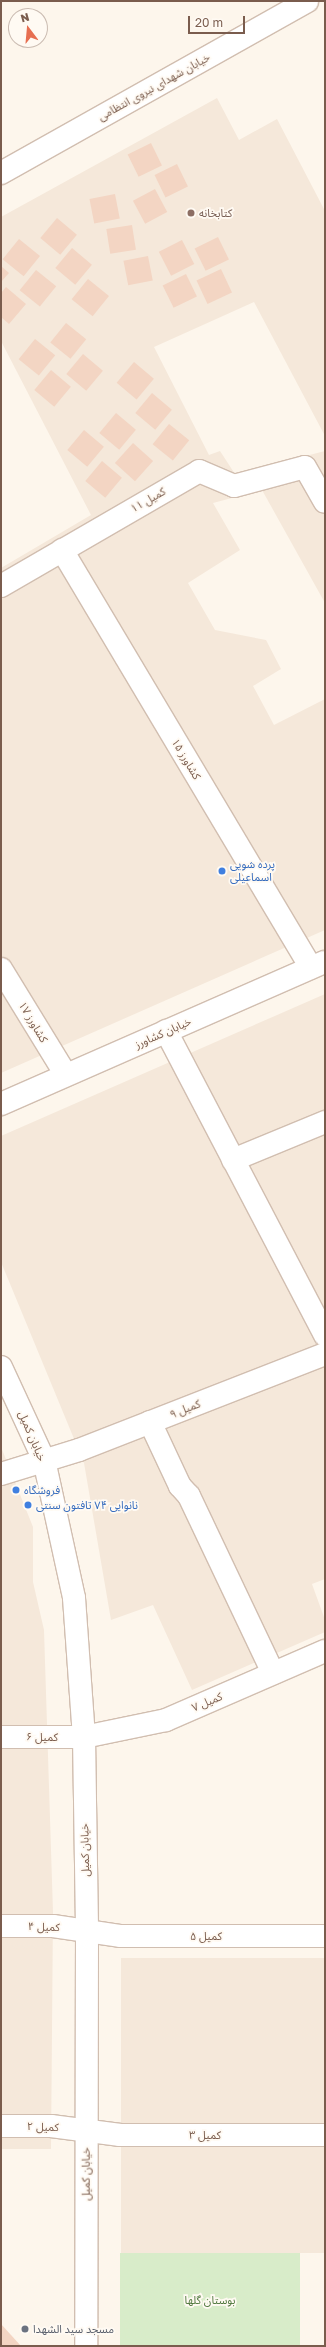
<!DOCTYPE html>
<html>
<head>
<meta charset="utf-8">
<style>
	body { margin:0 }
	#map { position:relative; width:326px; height:2347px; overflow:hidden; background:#fdf6ec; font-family:"Golos Text","Noto Sans Arabic",sans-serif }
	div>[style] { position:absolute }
	.residential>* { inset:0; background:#f5e8da; transform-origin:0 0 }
	.green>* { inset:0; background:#d8ecc9; transform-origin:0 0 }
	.building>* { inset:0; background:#f3d5c3; transform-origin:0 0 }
	.roads { filter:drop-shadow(1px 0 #d1beb0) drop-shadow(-1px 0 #d1beb0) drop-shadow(0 1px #d1beb0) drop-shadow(0 -1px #d1beb0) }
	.minor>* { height:22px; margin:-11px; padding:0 11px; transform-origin:11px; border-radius:11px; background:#fff }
	.dots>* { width:11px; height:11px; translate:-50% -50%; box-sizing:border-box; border:2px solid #fffaf3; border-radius:50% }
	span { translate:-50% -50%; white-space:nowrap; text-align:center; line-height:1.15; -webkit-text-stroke:3.5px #fffaf3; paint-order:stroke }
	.street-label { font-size:11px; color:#7a5c4d }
	.education-label { font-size:11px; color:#785e54 }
	.left { translate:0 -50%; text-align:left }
	.shop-label { font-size:11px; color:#366cbe }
	.park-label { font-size:11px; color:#537a41 }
	.worship-label { font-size:11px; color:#5b616d }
	.frame { position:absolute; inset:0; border:2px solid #7a5c4d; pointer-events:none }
	.north { position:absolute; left:8px; top:8px; width:40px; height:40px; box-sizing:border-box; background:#fffaf3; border:1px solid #cabbb1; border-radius:50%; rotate:344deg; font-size:11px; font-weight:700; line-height:16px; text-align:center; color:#7a5c4d }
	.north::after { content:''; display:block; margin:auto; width:14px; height:18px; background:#e76f51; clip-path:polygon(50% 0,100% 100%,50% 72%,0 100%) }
	.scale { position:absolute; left:188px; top:16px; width:57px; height:18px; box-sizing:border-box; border:2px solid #7a5c4d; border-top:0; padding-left:5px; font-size:12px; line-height:14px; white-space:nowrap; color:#7a5c4d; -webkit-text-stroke:3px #fffaf3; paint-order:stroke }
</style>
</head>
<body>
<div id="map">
	<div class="residential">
		<div style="clip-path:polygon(217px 98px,239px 140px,277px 119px,325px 211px,325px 436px,254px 302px,154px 347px,209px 455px,220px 451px,235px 474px,325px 451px,325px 603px,262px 490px,213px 503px,240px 550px,188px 583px,215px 630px,266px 640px,281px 669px,253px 686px,274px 725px,325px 699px,325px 930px,1px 1073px,1px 568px,91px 515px,1px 341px,1px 217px)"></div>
		<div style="clip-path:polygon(325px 994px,325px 1579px,312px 1584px,325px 1620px,325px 1632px,192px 1690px,153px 1605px,111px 1620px,84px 1463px,1px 1262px,1px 1136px)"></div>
		<div style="clip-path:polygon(1px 1447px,33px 1527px,33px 1582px,44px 1630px,53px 1912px,51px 2149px,1px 2149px)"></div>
		<div style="left:121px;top:1958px;width:204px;height:295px"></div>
	</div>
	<div class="green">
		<div style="left:120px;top:2253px;width:180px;height:93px"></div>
	</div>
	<div class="building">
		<div style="left:151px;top:143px;width:25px;height:26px;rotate:64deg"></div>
		<div style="left:177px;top:164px;width:25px;height:25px;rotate:64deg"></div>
		<div style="left:155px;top:189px;width:26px;height:25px;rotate:62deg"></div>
		<div style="left:115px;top:194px;width:25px;height:26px;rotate:79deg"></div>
		<div style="left:57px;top:218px;width:26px;height:26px;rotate:40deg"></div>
		<div style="left:132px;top:225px;width:25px;height:26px;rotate:81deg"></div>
		<div style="left:218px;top:237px;width:25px;height:26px;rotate:64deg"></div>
		<div style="left:19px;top:239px;width:27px;height:26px;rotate:39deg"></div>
		<div style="left:182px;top:240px;width:27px;height:26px;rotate:63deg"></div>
		<div style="left:72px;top:248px;width:26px;height:26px;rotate:40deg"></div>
		<div style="left:148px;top:256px;width:25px;height:25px;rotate:79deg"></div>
		<div style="clip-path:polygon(1px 266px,9px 273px,1px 282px)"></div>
		<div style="left:221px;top:269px;width:26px;height:27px;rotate:65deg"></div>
		<div style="left:36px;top:270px;width:26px;height:26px;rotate:39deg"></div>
		<div style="left:186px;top:274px;width:25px;height:26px;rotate:64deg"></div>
		<div style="left:88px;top:279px;width:27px;height:26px;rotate:39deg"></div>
		<div style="clip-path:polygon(6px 287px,26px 304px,9px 324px,1px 317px,1px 293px)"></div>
		<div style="left:66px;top:323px;width:26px;height:25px;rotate:39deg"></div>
		<div style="left:35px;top:339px;width:26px;height:26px;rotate:39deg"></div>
		<div style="left:83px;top:354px;width:26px;height:26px;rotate:40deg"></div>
		<div style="left:134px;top:362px;width:26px;height:27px;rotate:40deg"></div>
		<div style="left:51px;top:370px;width:26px;height:26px;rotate:40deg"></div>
		<div style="left:152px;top:393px;width:26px;height:26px;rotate:40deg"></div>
		<div style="left:116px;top:413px;width:26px;height:26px;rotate:40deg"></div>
		<div style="left:169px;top:424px;width:26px;height:26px;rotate:39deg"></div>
		<div style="left:84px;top:430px;width:26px;height:26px;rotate:40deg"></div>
		<div style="left:133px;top:443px;width:27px;height:27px;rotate:42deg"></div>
		<div style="left:102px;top:461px;width:26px;height:26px;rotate:40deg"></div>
		<div style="clip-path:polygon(1px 2324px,21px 2346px,1px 2346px)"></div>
	</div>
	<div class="roads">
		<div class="minor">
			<div style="left:1px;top:173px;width:351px;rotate:-29.3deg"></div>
			<div style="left:62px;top:550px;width:486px;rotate:59.2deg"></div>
			<div style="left:1px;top:586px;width:229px;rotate:-30.1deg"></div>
			<div style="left:199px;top:471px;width:38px;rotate:23deg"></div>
			<div style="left:234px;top:486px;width:73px;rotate:-15deg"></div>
			<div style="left:305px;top:467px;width:40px;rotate:60.3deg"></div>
			<div style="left:1px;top:969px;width:124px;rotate:58.5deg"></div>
			<div style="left:166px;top:1031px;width:343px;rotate:62.4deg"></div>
			<div style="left:1px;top:1104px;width:353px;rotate:-23.7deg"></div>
			<div style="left:233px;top:1160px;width:100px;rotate:-22.4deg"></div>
			<div style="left:1px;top:1367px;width:102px;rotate:65.2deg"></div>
			<div style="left:44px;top:1460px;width:141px;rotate:77.7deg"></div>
			<div style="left:74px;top:1598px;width:139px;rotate:85.9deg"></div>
			<div style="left:84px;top:1737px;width:194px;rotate:89.1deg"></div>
			<div style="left:87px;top:1931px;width:415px;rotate:90.1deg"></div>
			<div style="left:150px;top:1422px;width:71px;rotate:64.9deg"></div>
			<div style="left:180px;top:1486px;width:13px;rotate:48deg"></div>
			<div style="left:189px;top:1496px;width:196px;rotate:64.6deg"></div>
			<div style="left:1px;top:1474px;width:82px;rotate:-17.1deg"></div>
			<div style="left:79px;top:1450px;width:264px;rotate:-21.3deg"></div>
			<div style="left:1px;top:1737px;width:83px"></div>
			<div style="left:84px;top:1737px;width:84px;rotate:-11.7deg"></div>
			<div style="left:166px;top:1720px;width:173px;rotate:-23.5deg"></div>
			<div style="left:1px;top:1926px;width:52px"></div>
			<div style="left:53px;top:1926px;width:69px;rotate:8.4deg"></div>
			<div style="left:121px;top:1936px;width:204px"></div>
			<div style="left:1px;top:2126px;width:50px"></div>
			<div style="left:51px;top:2126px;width:70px;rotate:7.4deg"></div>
			<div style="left:120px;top:2135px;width:205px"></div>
		</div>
	</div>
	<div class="dots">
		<div style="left:191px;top:213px;background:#8d6e63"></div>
		<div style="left:222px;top:871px;background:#3f7fe0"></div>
		<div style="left:16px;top:1490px;background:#3f7fe0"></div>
		<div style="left:28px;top:1505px;background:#3f7fe0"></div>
		<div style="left:25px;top:2329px;background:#6b7280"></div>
	</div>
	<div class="street-label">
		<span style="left:154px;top:87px;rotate:-29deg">خیابان شهدای نیروی انتظامی</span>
		<span style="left:148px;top:500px;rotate:-30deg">کمیل ۱۱</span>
		<span style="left:186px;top:759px;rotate:59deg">کشاورز ۱۵</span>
		<span style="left:33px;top:1022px;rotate:59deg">کشاورز ۱۷</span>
		<span style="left:163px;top:1033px;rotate:-24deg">خیابان کشاورز</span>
		<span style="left:185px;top:1409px;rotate:-21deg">کمیل ۹</span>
		<span style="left:32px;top:1436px;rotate:67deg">خیابان کمیل</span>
		<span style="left:207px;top:1702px;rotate:-23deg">کمیل ۷</span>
		<span style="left:42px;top:1737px">کمیل ۶</span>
		<span style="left:85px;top:1850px;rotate:-91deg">خیابان کمیل</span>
		<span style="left:44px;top:1927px;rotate:2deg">کمیل ۴</span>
		<span style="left:206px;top:1936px">کمیل ۵</span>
		<span style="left:43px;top:2127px;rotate:2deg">کمیل ۲</span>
		<span style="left:205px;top:2135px">کمیل ۳</span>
		<span style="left:86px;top:2174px;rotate:-90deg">خیابان کمیل</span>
	</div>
	<div class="education-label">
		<span class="left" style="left:199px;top:213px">کتابخانه</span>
	</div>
	<div class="shop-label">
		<span class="left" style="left:230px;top:871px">پرده شویی<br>اسماعیلی</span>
		<span class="left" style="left:24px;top:1490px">فروشگاه</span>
		<span class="left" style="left:36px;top:1505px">نانوایی ۷۴ تافتون سنتی</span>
	</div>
	<div class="park-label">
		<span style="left:210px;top:2300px">بوستان گلها</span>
	</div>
	<div class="worship-label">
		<span class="left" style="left:33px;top:2329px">مسجد سید الشهدا</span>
	</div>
	<div class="frame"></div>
	<div class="north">N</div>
	<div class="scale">20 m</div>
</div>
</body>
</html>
